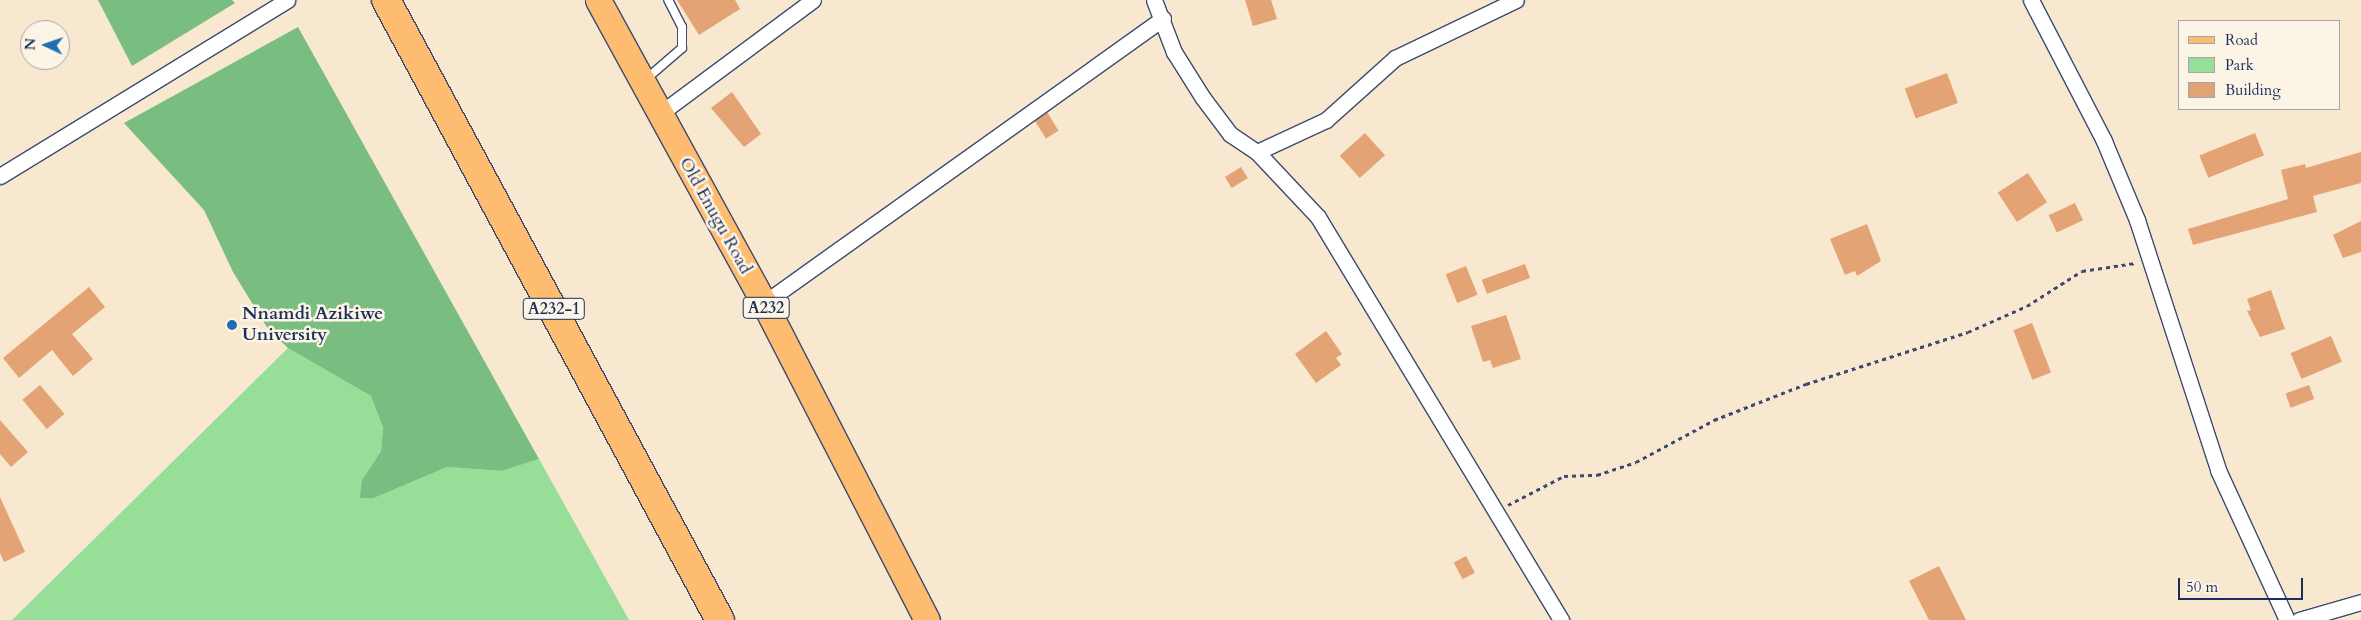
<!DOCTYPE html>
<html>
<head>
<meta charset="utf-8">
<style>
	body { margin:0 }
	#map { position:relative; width:2361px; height:620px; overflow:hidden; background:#f8e8d0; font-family:Cardo,serif }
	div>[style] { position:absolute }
	.green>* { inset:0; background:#97de98 }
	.forest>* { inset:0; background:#79bd80 }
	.building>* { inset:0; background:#e4a374; transform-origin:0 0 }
	.path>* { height:3px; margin-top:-1.5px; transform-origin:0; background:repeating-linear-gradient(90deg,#3c4b6f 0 4px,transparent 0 8px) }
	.roads { filter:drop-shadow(1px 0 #3c4b6f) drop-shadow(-1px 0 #3c4b6f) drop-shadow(0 1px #3c4b6f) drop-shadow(0 -1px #3c4b6f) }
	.lane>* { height:8px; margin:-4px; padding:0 4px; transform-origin:4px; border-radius:4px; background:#fff }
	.street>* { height:15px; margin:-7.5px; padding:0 7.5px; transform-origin:7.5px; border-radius:7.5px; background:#fff }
	.primary>* { height:25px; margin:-12.5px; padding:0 12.5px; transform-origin:12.5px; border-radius:12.5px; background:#febc70 }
	.highway>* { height:28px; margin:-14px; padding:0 14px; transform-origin:14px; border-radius:14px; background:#febc70 }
	.dots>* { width:14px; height:14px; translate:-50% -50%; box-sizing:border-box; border:2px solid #fcf5e5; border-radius:50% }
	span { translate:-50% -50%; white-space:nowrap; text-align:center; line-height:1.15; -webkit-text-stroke:5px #fcf5e5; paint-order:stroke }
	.shield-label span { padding:1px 4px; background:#fcf5e5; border:1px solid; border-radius:4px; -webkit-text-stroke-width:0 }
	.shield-label { font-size:16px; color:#1b2f5e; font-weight:700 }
	.street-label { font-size:18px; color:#1b2f5e }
	.poi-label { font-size:18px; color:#1b2f5e; font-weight:700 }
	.left { translate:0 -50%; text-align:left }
	.legend { position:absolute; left:2178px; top:20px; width:162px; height:90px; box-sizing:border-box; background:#fcf5e5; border:1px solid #a2a6af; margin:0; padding:6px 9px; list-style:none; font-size:15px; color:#1b2f5e }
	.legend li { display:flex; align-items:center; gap:10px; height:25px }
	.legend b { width:25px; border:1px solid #a2a6af }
	.north { position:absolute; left:20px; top:20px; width:50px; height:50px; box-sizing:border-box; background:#fcf5e5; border:1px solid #a2a6af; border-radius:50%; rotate:273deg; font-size:14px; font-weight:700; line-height:20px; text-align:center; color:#1b2f5e }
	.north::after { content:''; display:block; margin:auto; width:18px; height:22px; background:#1f6fb2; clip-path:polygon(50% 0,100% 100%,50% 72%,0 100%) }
	.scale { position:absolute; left:2178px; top:578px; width:125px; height:22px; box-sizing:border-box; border:2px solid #1b2f5e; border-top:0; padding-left:6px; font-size:15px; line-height:18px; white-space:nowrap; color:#1b2f5e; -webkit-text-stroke:4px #fcf5e5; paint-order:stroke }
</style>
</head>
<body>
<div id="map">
	<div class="green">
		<div style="clip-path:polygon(288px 348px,371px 396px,383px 429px,381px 451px,362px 480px,374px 498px,447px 467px,502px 471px,539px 459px,629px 620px,12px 620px)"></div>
	</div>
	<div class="forest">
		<div style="clip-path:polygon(98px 0,232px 0,235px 3px,132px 66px)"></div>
		<div style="clip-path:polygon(298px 27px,539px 459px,502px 471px,447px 467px,374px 498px,360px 498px,362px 480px,381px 451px,383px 428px,371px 396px,288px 348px,268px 329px,233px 272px,204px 210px,124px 123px)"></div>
	</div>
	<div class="building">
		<div style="clip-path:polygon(677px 0,735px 0,740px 9px,699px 35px)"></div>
		<div style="clip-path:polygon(1245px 0,1271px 0,1277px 19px,1253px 26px)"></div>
		<div style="left:1947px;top:73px;width:32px;height:45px;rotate:70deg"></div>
		<div style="clip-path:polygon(732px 92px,761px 134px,744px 147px,711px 108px)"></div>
		<div style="left:1047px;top:112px;width:22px;height:15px;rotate:58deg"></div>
		<div style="left:1365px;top:133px;width:30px;height:34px;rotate:48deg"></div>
		<div style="left:2255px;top:133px;width:24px;height:60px;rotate:68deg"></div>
		<div style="clip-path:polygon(2361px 152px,2361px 183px,2313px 196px,2317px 212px,2193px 245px,2188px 229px,2288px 199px,2281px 170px,2305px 164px,2306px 168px)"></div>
		<div style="left:1241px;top:167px;width:13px;height:19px;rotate:58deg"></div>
		<div style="left:2028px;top:173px;width:35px;height:36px;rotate:57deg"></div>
		<div style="left:2075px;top:203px;width:19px;height:29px;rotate:65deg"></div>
		<div style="clip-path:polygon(2361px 221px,2361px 252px,2343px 258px,2333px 235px)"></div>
		<div style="clip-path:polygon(1867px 224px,1881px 261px,1857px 276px,1855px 271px,1845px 275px,1830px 239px)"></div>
		<div style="left:1525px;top:264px;width:15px;height:46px;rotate:70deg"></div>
		<div style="left:1466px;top:266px;width:31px;height:22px;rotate:68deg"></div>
		<div style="clip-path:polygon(89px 287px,105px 307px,72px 334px,93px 359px,73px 376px,52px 350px,19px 378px,3px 358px)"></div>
		<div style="clip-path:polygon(2271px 290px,2285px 329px,2260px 337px,2247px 311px,2251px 310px,2247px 299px)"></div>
		<div style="clip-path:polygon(1506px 315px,1521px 359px,1493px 368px,1490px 360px,1483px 362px,1471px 326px)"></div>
		<div style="left:2032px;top:323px;width:53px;height:20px;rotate:69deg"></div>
		<div style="clip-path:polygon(1326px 331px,1342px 354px,1336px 358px,1341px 365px,1316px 383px,1295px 354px)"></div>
		<div style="left:2331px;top:336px;width:28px;height:44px;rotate:67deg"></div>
		<div style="left:40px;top:385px;width:38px;height:23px;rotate:50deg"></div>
		<div style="left:2309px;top:385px;width:15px;height:25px;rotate:70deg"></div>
		<div style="clip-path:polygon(0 420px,28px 452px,11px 467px,0 454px)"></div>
		<div style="clip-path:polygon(0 497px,25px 552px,4px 562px,0 553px)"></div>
		<div style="left:1466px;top:556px;width:19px;height:14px;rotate:62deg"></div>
		<div style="clip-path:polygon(1939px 566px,1966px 620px,1929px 620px,1909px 581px)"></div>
	</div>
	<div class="path">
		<div style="left:1508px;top:505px;width:63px;rotate:-27.4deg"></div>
		<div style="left:1564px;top:476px;width:33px;rotate:-2deg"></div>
		<div style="left:1597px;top:475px;width:41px;rotate:-18.4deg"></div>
		<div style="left:1636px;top:462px;width:89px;rotate:-28.3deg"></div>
		<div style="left:1714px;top:420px;width:99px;rotate:-21.4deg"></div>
		<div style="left:1806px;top:384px;width:170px;rotate:-17.8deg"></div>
		<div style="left:1968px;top:332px;width:64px;rotate:-23.8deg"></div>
		<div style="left:2027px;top:306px;width:65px;rotate:-32.5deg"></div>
		<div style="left:2082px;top:271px;width:54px;rotate:-8.6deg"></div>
	</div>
	<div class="roads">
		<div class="lane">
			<div style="left:645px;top:80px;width:49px;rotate:-40.9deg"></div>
			<div style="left:682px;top:48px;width:21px;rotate:-90deg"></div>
			<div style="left:682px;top:27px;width:30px;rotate:-117deg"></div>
		</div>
		<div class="street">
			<div style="left:1154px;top:0;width:56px;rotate:69deg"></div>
			<div style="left:1174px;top:52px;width:54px;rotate:57.8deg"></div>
			<div style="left:1203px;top:98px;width:45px;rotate:53.1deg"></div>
			<div style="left:1230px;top:134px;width:32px;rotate:34deg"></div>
			<div style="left:1257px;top:152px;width:89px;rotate:46.8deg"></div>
			<div style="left:1318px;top:217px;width:471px;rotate:58.9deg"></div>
			<div style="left:2031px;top:0;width:159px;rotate:62.6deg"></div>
			<div style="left:2104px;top:141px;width:86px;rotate:67.3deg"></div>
			<div style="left:2137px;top:220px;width:263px;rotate:72deg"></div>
			<div style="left:2218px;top:470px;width:165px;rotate:65.3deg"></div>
			<div style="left:658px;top:115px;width:193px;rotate:-36.6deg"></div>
			<div style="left:1257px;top:152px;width:76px;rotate:-24.9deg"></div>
			<div style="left:1326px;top:120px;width:93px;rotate:-41.9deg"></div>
			<div style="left:1395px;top:58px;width:134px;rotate:-25.6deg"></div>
			<div style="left:0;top:176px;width:337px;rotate:-31.5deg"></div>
			<div style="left:764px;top:303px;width:490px;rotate:-35.5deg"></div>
			<div style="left:2299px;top:620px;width:65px;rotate:-16.2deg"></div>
		</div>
		<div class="primary">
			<div style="left:598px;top:0;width:345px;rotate:61.3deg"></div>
			<div style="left:764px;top:303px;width:356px;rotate:62.8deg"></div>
		</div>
		<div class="highway">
			<div style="left:386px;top:0;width:704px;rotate:61.69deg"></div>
		</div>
	</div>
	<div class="dots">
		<div style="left:232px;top:325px;background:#1f6fb2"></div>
	</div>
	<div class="shield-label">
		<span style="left:766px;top:308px">A232</span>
		<span style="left:554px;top:309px">A232-1</span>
	</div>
	<div class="street-label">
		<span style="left:715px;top:216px;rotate:61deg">Old Enugu Road</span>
	</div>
	<div class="poi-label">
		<span class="left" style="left:242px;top:325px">Nnamdi Azikiwe<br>University</span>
	</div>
	<ul class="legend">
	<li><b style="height:6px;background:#febc70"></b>Road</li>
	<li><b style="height:14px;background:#97de98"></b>Park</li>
	<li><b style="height:14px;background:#e4a374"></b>Building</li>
	</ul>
	<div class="north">N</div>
	<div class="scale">50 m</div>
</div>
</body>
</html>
